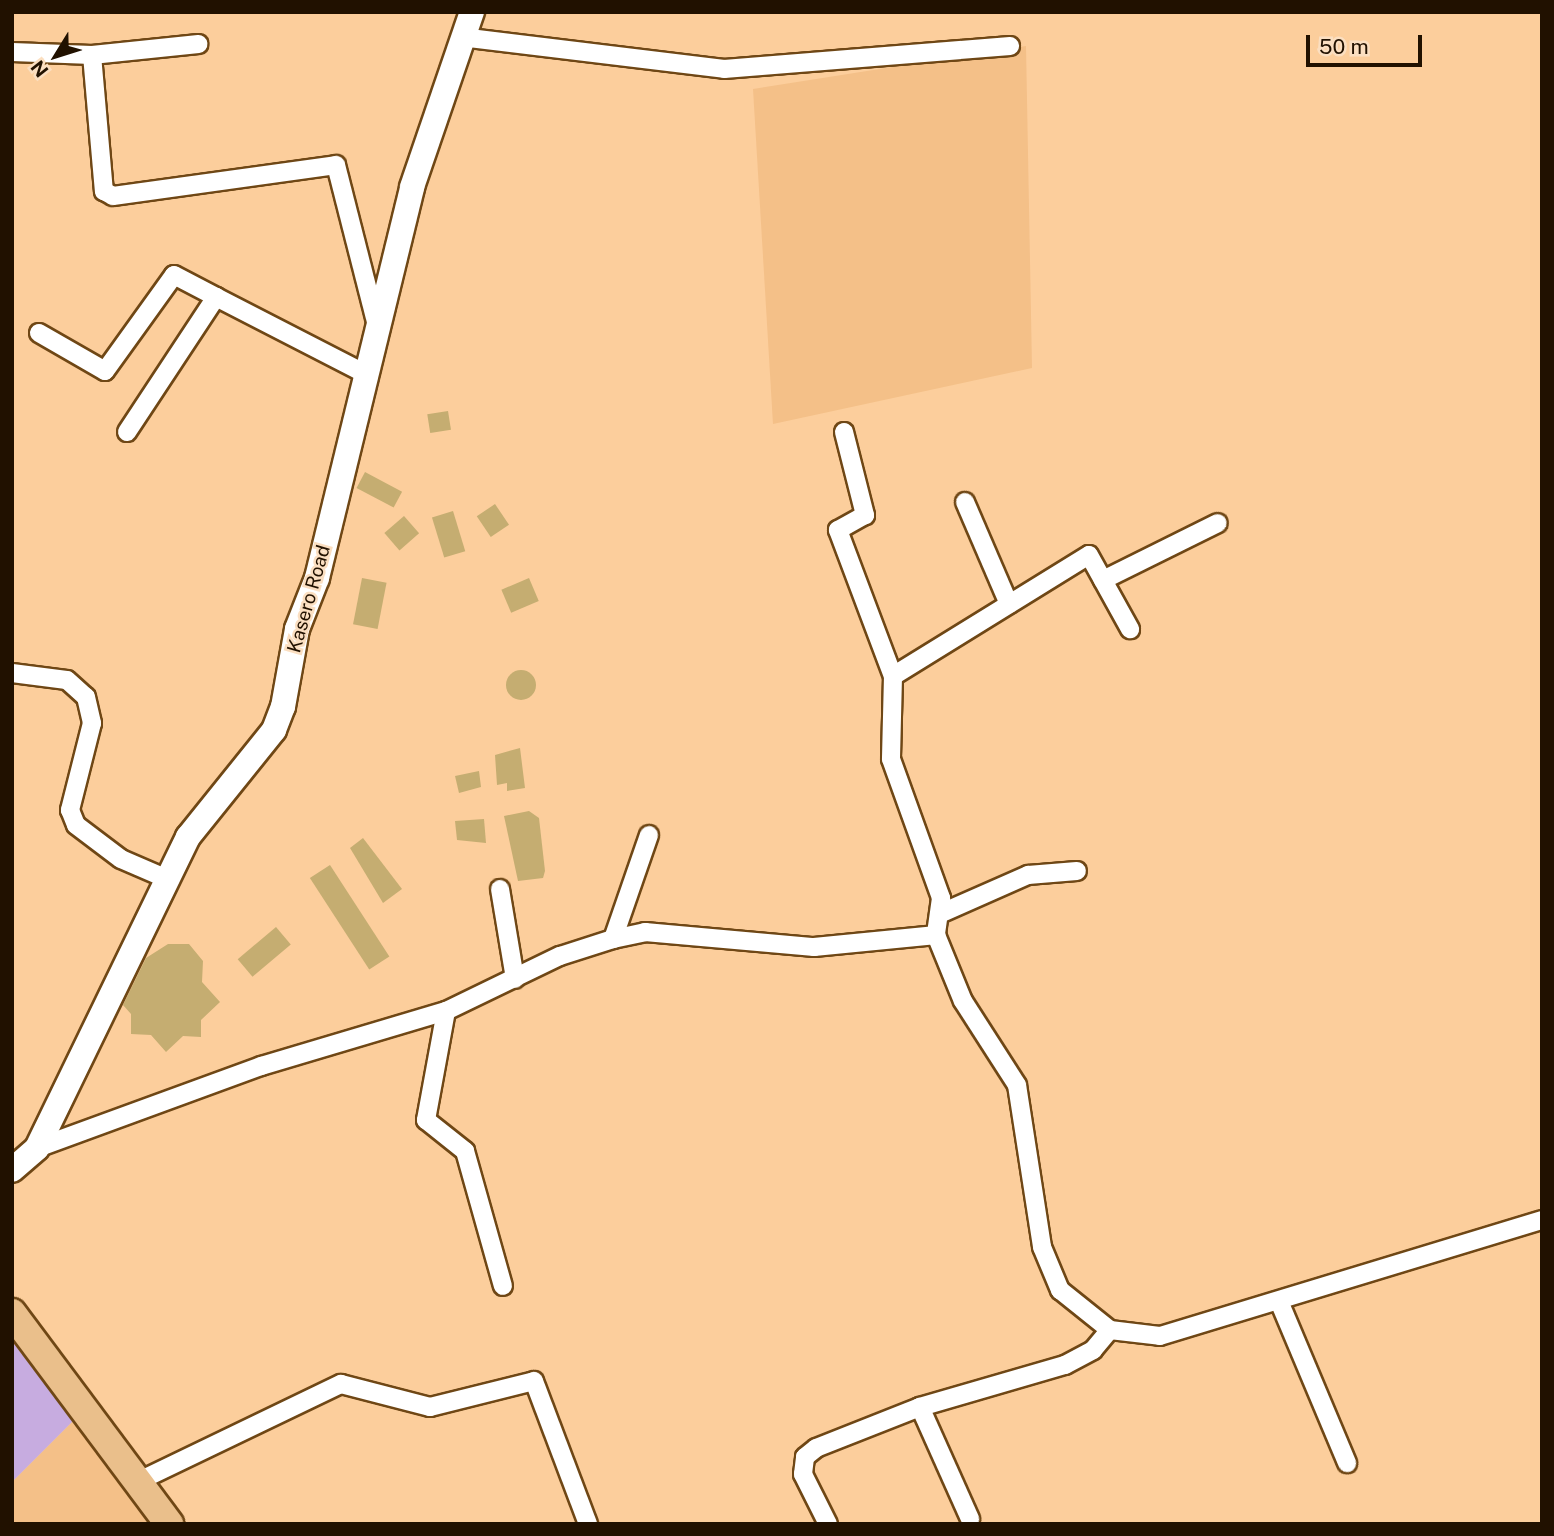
<!DOCTYPE html>
<html>
<head>
<meta charset="utf-8">
<style>
	body { margin:0 }
	#map { position:relative; width:1554px; height:1536px; overflow:hidden; background:#fcce9c; font-family:"Public Sans",sans-serif }
	div>[style] { position:absolute }
	.built>* { inset:0; background:#f4c088 }
	.green>* { inset:0; background:#c7ace0 }
	.building>* { inset:0; background:#c5ad71; transform-origin:0 0 }
	.round { border-radius:50% }
	.roads { filter:drop-shadow(2px 0 #6f4715) drop-shadow(-2px 0 #6f4715) drop-shadow(0 2px #6f4715) drop-shadow(0 -2px #6f4715) }
	.street>* { height:18px; margin:-9px; padding:0 9px; transform-origin:9px; border-radius:9px; background:#fff }
	.secondary>* { height:24px; margin:-12px; padding:0 12px; transform-origin:12px; border-radius:12px; background:#fff }
	.primary>* { height:28px; margin:-14px; padding:0 14px; transform-origin:14px; border-radius:14px; background:#eabf8b }
	span { translate:-50% -50%; white-space:nowrap; text-align:center; line-height:1.15; -webkit-text-stroke:5px #fbdfc1; paint-order:stroke }
	.street-label { font-size:19px; color:#211100 }
	.frame { position:absolute; inset:0; border:14px solid #211100; pointer-events:none }
	.north { position:absolute; left:21px; top:21px; width:70px; height:70px; -webkit-text-stroke:5px #fbdfc1; paint-order:stroke; rotate:232deg; font-size:19px; font-weight:700; line-height:28px; text-align:center; color:#211100 }
	.north::after { content:''; display:block; margin:auto; width:24px; height:32px; background:#211100; clip-path:polygon(50% 0,100% 100%,50% 72%,0 100%) }
	.scale { position:absolute; left:1306px; top:35px; width:116px; height:32px; box-sizing:border-box; border:4px solid #211100; border-top:0; padding-left:9px; font-size:21px; line-height:24px; white-space:nowrap; color:#211100; -webkit-text-stroke:5px #fbdfc1; paint-order:stroke }
</style>
</head>
<body>
<div id="map">
	<div class="built">
		<div style="clip-path:polygon(1026px 46px,1032px 368px,773px 424px,753px 89px)"></div>
		<div style="clip-path:polygon(73px 1421px,149px 1524px,12px 1524px,12px 1482px)"></div>
	</div>
	<div class="green">
		<div style="clip-path:polygon(12px 1341px,73px 1421px,12px 1482px)"></div>
	</div>
	<div class="building">
		<div style="left:448px;top:411px;width:19px;height:21px;rotate:81deg"></div>
		<div style="left:365px;top:472px;width:42px;height:18px;rotate:28deg"></div>
		<div style="left:495px;top:504px;width:25px;height:22px;rotate:56deg"></div>
		<div style="left:453px;top:511px;width:42px;height:22px;rotate:73deg"></div>
		<div style="left:404px;top:516px;width:23px;height:26px;rotate:49deg"></div>
		<div style="left:362px;top:578px;width:25px;height:47px;rotate:11deg"></div>
		<div style="left:529px;top:578px;width:25px;height:30px;rotate:67deg"></div>
		<div class="round" style="left:506px;top:670px;width:30px;height:30px"></div>
		<div style="clip-path:polygon(520px 748px,525px 788px,507px 791px,507px 783px,497px 785px,495px 755px)"></div>
		<div style="clip-path:polygon(479px 771px,481px 787px,459px 793px,455px 776px)"></div>
		<div style="clip-path:polygon(529px 811px,539px 818px,545px 871px,543px 878px,518px 881px,504px 816px)"></div>
		<div style="clip-path:polygon(484px 819px,486px 843px,457px 840px,455px 821px)"></div>
		<div style="clip-path:polygon(363px 838px,402px 889px,383px 903px,350px 848px)"></div>
		<div style="left:330px;top:865px;width:109px;height:24px;rotate:57deg"></div>
		<div style="left:276px;top:927px;width:23px;height:50px;rotate:50deg"></div>
		<div style="clip-path:polygon(168px 944px,189px 944px,203px 961px,202px 982px,220px 1002px,201px 1020px,201px 1037px,183px 1036px,166px 1052px,151px 1035px,131px 1034px,131px 1014px,123px 1005px,146px 958px)"></div>
	</div>
	<div class="roads">
		<div class="street">
			<div style="left:461px;top:37px;width:265px;rotate:6.9deg"></div>
			<div style="left:724px;top:69px;width:287px;rotate:-4.6deg"></div>
			<div style="left:12px;top:52px;width:80px;rotate:2.1deg"></div>
			<div style="left:92px;top:55px;width:107px;rotate:-5.9deg"></div>
			<div style="left:92px;top:55px;width:137px;rotate:85deg"></div>
			<div style="left:104px;top:191px;width:10px;rotate:29deg"></div>
			<div style="left:113px;top:196px;width:225px;rotate:-7.9deg"></div>
			<div style="left:336px;top:165px;width:166px;rotate:75.7deg"></div>
			<div style="left:39px;top:333px;width:76px;rotate:29.9deg"></div>
			<div style="left:105px;top:371px;width:118px;rotate:-54.3deg"></div>
			<div style="left:174px;top:275px;width:47px;rotate:27.6deg"></div>
			<div style="left:127px;top:432px;width:162px;rotate:-56.6deg"></div>
			<div style="left:216px;top:297px;width:169px;rotate:27.2deg"></div>
			<div style="left:844px;top:432px;width:86px;rotate:75.8deg"></div>
			<div style="left:865px;top:515px;width:31px;rotate:151deg"></div>
			<div style="left:838px;top:530px;width:156px;rotate:69.4deg"></div>
			<div style="left:893px;top:676px;width:83px;rotate:91.4deg"></div>
			<div style="left:891px;top:759px;width:148px;rotate:70.2deg"></div>
			<div style="left:941px;top:898px;width:37px;rotate:98deg"></div>
			<div style="left:936px;top:935px;width:71px;rotate:67.8deg"></div>
			<div style="left:963px;top:1001px;width:100px;rotate:57.3deg"></div>
			<div style="left:1017px;top:1085px;width:164px;rotate:81.2deg"></div>
			<div style="left:1042px;top:1247px;width:47px;rotate:67.3deg"></div>
			<div style="left:1060px;top:1290px;width:64px;rotate:38.7deg"></div>
			<div style="left:1110px;top:1330px;width:50px;rotate:6.8deg"></div>
			<div style="left:1160px;top:1336px;width:399px;rotate:-16.9deg"></div>
			<div style="left:965px;top:502px;width:111px;rotate:66.7deg"></div>
			<div style="left:1103px;top:580px;width:128px;rotate:-26.4deg"></div>
			<div style="left:12px;top:673px;width:55px;rotate:7.3deg"></div>
			<div style="left:67px;top:680px;width:25px;rotate:42deg"></div>
			<div style="left:86px;top:697px;width:27px;rotate:77deg"></div>
			<div style="left:92px;top:723px;width:90px;rotate:104.2deg"></div>
			<div style="left:70px;top:810px;width:16px;rotate:68deg"></div>
			<div style="left:76px;top:825px;width:56px;rotate:37.1deg"></div>
			<div style="left:121px;top:859px;width:48px;rotate:23.4deg"></div>
			<div style="left:893px;top:676px;width:230px;rotate:-31.7deg"></div>
			<div style="left:1089px;top:555px;width:85px;rotate:61deg"></div>
			<div style="left:500px;top:889px;width:91px;rotate:80.5deg"></div>
			<div style="left:944px;top:912px;width:92px;rotate:-23.8deg"></div>
			<div style="left:1028px;top:875px;width:49px;rotate:-4.7deg"></div>
			<div style="left:613px;top:939px;width:110px;rotate:-70.9deg"></div>
			<div style="left:446px;top:1011px;width:111px;rotate:100.4deg"></div>
			<div style="left:426px;top:1120px;width:50px;rotate:38.5deg"></div>
			<div style="left:465px;top:1151px;width:140px;rotate:74.3deg"></div>
			<div style="left:37px;top:1148px;width:239px;rotate:-20.1deg"></div>
			<div style="left:261px;top:1066px;width:193px;rotate:-16.6deg"></div>
			<div style="left:446px;top:1011px;width:127px;rotate:-25.8deg"></div>
			<div style="left:560px;top:956px;width:56px;rotate:-17.8deg"></div>
			<div style="left:613px;top:939px;width:33px;rotate:-12deg"></div>
			<div style="left:645px;top:932px;width:170px;rotate:5.1deg"></div>
			<div style="left:814px;top:947px;width:123px;rotate:-5.6deg"></div>
			<div style="left:1279px;top:1301px;width:176px;rotate:67.2deg"></div>
			<div style="left:920px;top:1407px;width:123px;rotate:65.9deg"></div>
			<div style="left:139px;top:1481px;width:224px;rotate:-25.7deg"></div>
			<div style="left:341px;top:1384px;width:92px;rotate:14.5deg"></div>
			<div style="left:430px;top:1407px;width:107px;rotate:-14deg"></div>
			<div style="left:534px;top:1381px;width:153px;rotate:69.3deg"></div>
			<div style="left:828px;top:1524px;width:56px;rotate:-116.6deg"></div>
			<div style="left:803px;top:1474px;width:17px;rotate:-83deg"></div>
			<div style="left:805px;top:1457px;width:14px;rotate:-39deg"></div>
			<div style="left:816px;top:1448px;width:112px;rotate:-21.5deg"></div>
			<div style="left:920px;top:1407px;width:151px;rotate:-16.2deg"></div>
			<div style="left:1065px;top:1365px;width:32px;rotate:-28deg"></div>
			<div style="left:1093px;top:1350px;width:26px;rotate:-50deg"></div>
		</div>
		<div class="secondary">
			<div style="left:12px;top:1170px;width:33px;rotate:-41deg"></div>
			<div style="left:37px;top:1148px;width:346px;rotate:-64.1deg"></div>
			<div style="left:188px;top:837px;width:137px;rotate:-51.2deg"></div>
			<div style="left:274px;top:730px;width:25px;rotate:-69deg"></div>
			<div style="left:283px;top:707px;width:79px;rotate:-79.8deg"></div>
			<div style="left:297px;top:629px;width:55px;rotate:-68.6deg"></div>
			<div style="left:317px;top:578px;width:402px;rotate:-76.3deg"></div>
			<div style="left:412px;top:187px;width:185px;rotate:-71.1deg"></div>
		</div>
		<div class="primary">
			<div style="left:12px;top:1313px;width:263px;rotate:53.3deg"></div>
		</div>
	</div>
	<div class="street-label">
		<span style="left:309px;top:599px;rotate:-74deg">Kasero Road</span>
	</div>
	<div class="frame"></div>
	<div class="north">N</div>
	<div class="scale">50 m</div>
</div>
</body>
</html>
